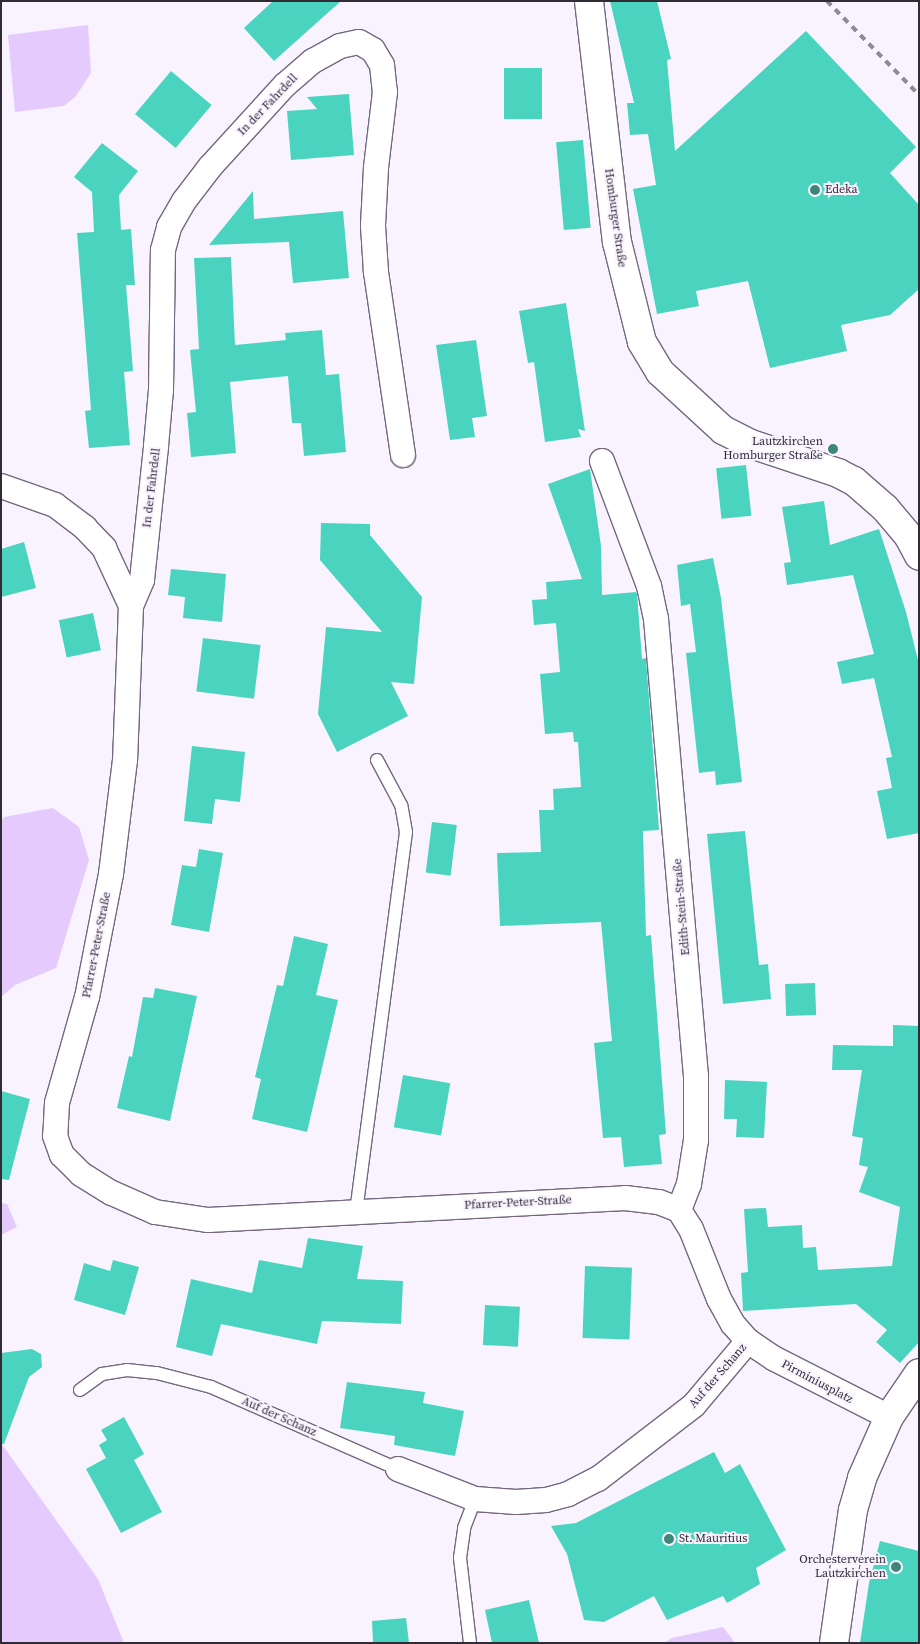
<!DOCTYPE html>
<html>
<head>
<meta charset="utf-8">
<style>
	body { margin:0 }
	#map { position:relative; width:920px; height:1644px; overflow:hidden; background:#f9f3ff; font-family:"Source Serif 4",serif }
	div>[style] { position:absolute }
	.green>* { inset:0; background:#e5cafe }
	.building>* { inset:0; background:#4ad4bf; transform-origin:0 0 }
	.roads { filter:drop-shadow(1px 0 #746780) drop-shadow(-1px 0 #746780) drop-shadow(0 1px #746780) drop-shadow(0 -1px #746780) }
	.lane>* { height:12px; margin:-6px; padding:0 6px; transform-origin:6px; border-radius:6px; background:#fff }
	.street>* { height:24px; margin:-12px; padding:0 12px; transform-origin:12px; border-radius:12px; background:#fff }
	.secondary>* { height:28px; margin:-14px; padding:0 14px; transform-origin:14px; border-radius:14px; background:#fff }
	.rail>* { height:4px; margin-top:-2px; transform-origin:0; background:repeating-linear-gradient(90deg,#8f8a95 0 6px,transparent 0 12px) }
	.dots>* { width:14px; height:14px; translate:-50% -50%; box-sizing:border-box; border:2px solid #f9f3ff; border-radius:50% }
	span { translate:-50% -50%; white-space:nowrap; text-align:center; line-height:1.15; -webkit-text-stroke:4px #f9f3ff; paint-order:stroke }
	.street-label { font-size:12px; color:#302b35 }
	.poi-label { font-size:12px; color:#302b35 }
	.left { translate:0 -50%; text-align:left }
	.right { translate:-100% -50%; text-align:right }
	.frame { position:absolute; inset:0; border:2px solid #302b35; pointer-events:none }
</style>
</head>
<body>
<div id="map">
	<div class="green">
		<div style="clip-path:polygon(88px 25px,91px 73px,76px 96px,64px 106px,15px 112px,8px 35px)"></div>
		<div style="clip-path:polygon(53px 808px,79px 827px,89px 860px,56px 968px,15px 985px,1px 997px,1px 822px,4px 817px)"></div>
		<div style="clip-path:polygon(1px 1203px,7px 1204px,17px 1227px,1px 1235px)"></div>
		<div style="clip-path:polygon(1px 1443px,98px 1579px,124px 1643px,1px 1643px)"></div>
		<div style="clip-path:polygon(723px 1627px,735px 1643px,664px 1643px,672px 1638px)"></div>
	</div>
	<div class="building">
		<div style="clip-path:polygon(273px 1px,341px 1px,274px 61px,244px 28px)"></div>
		<div style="clip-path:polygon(610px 1px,657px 1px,671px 59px,667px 60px,675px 151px,806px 31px,916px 147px,890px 173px,919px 205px,919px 289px,890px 315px,841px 325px,847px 351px,770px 368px,748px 281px,696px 291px,699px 306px,657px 314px,633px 189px,656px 185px,648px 134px,630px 135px,627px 103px,634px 103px)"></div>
		<div style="left:504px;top:68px;width:38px;height:51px"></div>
		<div style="left:171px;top:71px;width:53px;height:56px;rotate:40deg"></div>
		<div style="clip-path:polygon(349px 94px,354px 155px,291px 160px,287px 111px,317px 109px,307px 97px)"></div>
		<div style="left:583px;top:140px;width:88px;height:27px;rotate:85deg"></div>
		<div style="clip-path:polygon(102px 143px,138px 171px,119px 195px,121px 230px,131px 229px,135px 285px,126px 285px,133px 371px,124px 372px,130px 445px,89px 448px,85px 411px,91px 410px,77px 233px,94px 232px,92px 192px,74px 177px)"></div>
		<div style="clip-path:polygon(253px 191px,254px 219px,343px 211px,349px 278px,293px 283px,289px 242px,209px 245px)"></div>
		<div style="clip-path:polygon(231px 257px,235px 345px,286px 340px,285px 333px,322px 330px,326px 375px,339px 374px,346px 452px,304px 456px,301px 423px,292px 423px,288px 376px,230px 382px,236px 453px,191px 457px,187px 413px,196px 412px,190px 350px,199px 349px,194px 258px)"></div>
		<div style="clip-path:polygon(566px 303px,585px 431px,578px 429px,581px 437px,545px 442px,534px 362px,528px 363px,519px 311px)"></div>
		<div style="clip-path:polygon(476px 340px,487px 416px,472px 418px,475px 437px,450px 440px,436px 345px)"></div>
		<div style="left:746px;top:465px;width:51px;height:30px;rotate:84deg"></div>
		<div style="clip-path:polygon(590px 469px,601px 546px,602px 595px,636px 592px,637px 594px,642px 659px,646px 658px,659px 830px,643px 831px,646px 936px,651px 935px,666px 1134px,659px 1135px,662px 1164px,624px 1167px,621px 1137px,603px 1138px,594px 1043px,612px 1041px,601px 922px,500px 926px,497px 853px,541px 852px,539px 810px,554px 810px,553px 789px,581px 787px,578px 742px,574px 742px,573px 732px,545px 734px,540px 674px,560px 672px,556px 623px,534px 625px,532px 600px,547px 599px,546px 582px,582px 579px,548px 484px)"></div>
		<div style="clip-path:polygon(824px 501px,830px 545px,879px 529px,906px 612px,919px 664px,919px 833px,887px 839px,877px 791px,892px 788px,886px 758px,892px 757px,874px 678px,842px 684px,837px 662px,874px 654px,853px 575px,787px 585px,784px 563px,791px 562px,782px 507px)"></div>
		<div style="clip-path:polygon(321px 523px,370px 524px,370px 535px,422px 597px,414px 684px,391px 682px,408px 716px,337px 752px,318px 714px,326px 627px,382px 632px,320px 560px)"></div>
		<div style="clip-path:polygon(24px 542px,36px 588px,1px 597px,1px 549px)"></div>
		<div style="clip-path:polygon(713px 558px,721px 598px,742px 782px,716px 785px,715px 771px,699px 773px,686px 653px,696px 652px,690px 604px,681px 606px,677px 565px)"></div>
		<div style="clip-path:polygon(171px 569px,226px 574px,222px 622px,183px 618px,185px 597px,168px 595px)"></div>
		<div style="left:93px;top:613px;width:38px;height:35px;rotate:78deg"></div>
		<div style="left:203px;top:638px;width:58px;height:54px;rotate:7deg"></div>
		<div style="clip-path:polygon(192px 746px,245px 752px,240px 802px,215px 799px,212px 824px,184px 821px)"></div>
		<div style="left:432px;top:822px;width:25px;height:51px;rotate:7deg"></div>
		<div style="clip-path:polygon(745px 831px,759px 965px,768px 964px,771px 999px,723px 1004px,707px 834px)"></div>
		<div style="clip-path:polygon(199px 849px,223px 853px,209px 932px,171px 925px,182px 865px,196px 867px)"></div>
		<div style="clip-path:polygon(294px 936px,328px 944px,316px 995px,338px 1000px,307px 1132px,252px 1119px,261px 1079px,255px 1077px,277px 985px,283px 986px)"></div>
		<div style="left:815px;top:983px;width:32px;height:30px;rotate:88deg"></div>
		<div style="clip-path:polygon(155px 988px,197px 996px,170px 1121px,117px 1108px,129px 1056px,132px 1057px,143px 997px,153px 998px)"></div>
		<div style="clip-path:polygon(893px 1025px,919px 1026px,919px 1342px,900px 1363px,876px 1342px,887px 1330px,856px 1304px,743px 1311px,741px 1273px,748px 1272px,744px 1209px,766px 1208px,768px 1227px,802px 1225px,803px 1248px,816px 1247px,818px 1270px,892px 1266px,900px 1207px,859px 1192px,868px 1167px,859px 1165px,863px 1138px,852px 1136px,862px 1070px,832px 1070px,833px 1045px,893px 1046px)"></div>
		<div style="left:403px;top:1075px;width:48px;height:53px;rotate:10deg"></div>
		<div style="clip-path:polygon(725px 1080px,767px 1082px,764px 1138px,736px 1137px,737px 1119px,724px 1119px)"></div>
		<div style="clip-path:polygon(1px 1091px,30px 1099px,9px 1180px,1px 1179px)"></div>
		<div style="clip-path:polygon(308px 1238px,363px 1246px,357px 1279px,403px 1281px,401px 1324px,322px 1321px,317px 1344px,221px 1324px,212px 1356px,176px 1347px,191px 1279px,252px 1293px,259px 1260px,302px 1268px)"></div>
		<div style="clip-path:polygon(113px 1260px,139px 1267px,125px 1315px,74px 1300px,84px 1263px,110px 1271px)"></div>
		<div style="left:585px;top:1266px;width:47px;height:72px;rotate:2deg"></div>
		<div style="left:485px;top:1305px;width:35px;height:40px;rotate:3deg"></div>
		<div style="clip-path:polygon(32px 1349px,41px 1354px,42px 1367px,29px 1377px,4px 1444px,1px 1444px,1px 1353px)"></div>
		<div style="clip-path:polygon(347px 1382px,425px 1392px,423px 1403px,464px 1411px,455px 1456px,394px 1445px,395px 1436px,340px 1428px)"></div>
		<div style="clip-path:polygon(124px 1417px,144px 1454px,134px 1460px,162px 1512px,121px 1533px,86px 1469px,106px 1458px,99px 1445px,107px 1440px,101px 1430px)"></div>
		<div style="clip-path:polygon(714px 1452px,725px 1473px,740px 1464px,786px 1550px,756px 1568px,760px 1584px,727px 1603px,723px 1596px,667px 1620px,654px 1596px,604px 1622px,584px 1620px,567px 1554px,551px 1526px,576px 1523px)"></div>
		<div style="clip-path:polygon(880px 1541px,919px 1551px,919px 1643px,860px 1643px,869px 1583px)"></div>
		<div style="clip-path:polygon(529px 1600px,539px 1643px,492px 1643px,485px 1610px)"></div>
		<div style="clip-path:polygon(406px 1618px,409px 1643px,373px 1643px,372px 1621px)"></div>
	</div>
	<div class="roads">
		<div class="lane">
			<div style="left:356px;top:1212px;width:383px;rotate:-82.5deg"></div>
			<div style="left:406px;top:832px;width:27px;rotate:-100deg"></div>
			<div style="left:401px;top:805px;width:51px;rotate:-118.1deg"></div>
			<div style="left:80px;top:1390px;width:27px;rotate:-36deg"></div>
			<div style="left:102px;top:1374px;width:25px;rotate:-9deg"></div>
			<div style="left:127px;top:1370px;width:30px;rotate:6deg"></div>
			<div style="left:157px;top:1373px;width:56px;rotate:14.5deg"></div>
			<div style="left:211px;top:1387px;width:204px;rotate:23.7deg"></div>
			<div style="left:470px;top:1643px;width:86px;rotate:-96.7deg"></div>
			<div style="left:460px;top:1558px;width:30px;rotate:-82deg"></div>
			<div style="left:464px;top:1528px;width:31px;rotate:-69deg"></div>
		</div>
		<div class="street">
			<div style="left:602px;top:461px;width:134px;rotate:69.4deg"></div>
			<div style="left:649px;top:586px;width:34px;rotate:78deg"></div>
			<div style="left:656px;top:619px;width:459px;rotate:85deg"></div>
			<div style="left:696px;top:1076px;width:64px;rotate:90deg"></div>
			<div style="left:696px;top:1140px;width:45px;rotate:99deg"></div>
			<div style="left:689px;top:1184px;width:28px;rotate:111deg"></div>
			<div style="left:1px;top:486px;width:57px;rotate:19.4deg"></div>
			<div style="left:55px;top:505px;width:38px;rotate:37deg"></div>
			<div style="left:85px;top:528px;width:28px;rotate:46deg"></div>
			<div style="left:104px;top:548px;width:64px;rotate:65deg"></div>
			<div style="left:131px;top:606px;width:154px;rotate:92.2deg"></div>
			<div style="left:125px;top:760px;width:115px;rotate:97deg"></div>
			<div style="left:111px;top:874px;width:125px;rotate:101deg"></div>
			<div style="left:87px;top:997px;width:110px;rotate:105.8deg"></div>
			<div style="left:57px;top:1103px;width:33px;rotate:93deg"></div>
			<div style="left:55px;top:1136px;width:20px;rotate:70deg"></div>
			<div style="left:62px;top:1155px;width:27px;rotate:45deg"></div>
			<div style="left:81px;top:1174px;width:36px;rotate:32deg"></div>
			<div style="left:112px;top:1193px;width:47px;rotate:23.8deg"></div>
			<div style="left:155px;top:1212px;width:54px;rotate:8.6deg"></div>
			<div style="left:208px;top:1220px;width:418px;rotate:-3deg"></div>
			<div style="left:625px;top:1198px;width:34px;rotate:7deg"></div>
			<div style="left:659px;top:1202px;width:22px;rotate:22deg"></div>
			<div style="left:131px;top:606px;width:28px;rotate:-67deg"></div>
			<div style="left:142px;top:580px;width:135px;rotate:-84deg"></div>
			<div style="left:156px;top:446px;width:56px;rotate:-84.9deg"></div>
			<div style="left:161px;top:390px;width:140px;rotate:-89.2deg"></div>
			<div style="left:163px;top:250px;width:24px;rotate:-75deg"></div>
			<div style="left:169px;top:227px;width:30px;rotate:-60deg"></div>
			<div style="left:184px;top:201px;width:43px;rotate:-52.6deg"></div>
			<div style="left:210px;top:167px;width:111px;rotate:-47.6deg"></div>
			<div style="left:285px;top:85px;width:37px;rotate:-41deg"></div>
			<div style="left:313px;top:61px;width:31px;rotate:-29deg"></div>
			<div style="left:340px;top:46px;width:19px;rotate:-12deg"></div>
			<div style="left:359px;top:42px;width:16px;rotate:30deg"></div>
			<div style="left:373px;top:50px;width:17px;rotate:59deg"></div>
			<div style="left:382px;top:65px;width:27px;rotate:84deg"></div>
			<div style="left:385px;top:92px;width:77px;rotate:96.8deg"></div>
			<div style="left:376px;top:168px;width:58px;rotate:93deg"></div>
			<div style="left:373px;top:226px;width:46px;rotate:86.3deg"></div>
			<div style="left:376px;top:272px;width:185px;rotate:81.6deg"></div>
			<div style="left:679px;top:1210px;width:22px;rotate:58deg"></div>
			<div style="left:691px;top:1229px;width:75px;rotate:68.2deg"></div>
			<div style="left:719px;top:1299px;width:29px;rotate:61deg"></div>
			<div style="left:733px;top:1324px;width:23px;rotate:49deg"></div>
			<div style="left:748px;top:1341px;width:32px;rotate:34deg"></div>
			<div style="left:775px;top:1359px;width:128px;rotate:27deg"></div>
			<div style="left:398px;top:1469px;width:83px;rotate:21.3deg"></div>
			<div style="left:475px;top:1499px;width:41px;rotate:4.2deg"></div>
			<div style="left:516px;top:1502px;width:30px;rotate:-4deg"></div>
			<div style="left:546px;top:1500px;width:23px;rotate:-15deg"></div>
			<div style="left:568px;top:1494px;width:34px;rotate:-27deg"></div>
			<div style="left:598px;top:1479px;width:121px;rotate:-37.6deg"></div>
			<div style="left:694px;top:1405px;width:84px;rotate:-49.8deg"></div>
		</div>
		<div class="secondary">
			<div style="left:589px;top:1px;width:243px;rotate:83.4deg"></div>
			<div style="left:617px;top:242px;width:103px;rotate:76deg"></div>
			<div style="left:642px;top:342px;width:35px;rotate:59deg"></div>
			<div style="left:660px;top:372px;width:86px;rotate:42.6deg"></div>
			<div style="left:723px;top:430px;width:31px;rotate:27deg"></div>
			<div style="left:751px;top:444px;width:92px;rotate:18.4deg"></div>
			<div style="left:838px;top:473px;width:18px;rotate:27deg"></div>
			<div style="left:854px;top:481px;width:41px;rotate:41.1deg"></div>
			<div style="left:885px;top:508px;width:38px;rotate:50deg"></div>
			<div style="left:909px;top:537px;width:21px;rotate:62deg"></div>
			<div style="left:834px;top:1643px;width:134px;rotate:-81.9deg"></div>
			<div style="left:853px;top:1510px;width:33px;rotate:-74deg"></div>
			<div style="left:862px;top:1478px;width:67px;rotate:-66.1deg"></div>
			<div style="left:889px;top:1417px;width:53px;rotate:-55.7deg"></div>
		</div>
	</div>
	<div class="rail">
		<div style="left:827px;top:1px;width:132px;rotate:45.6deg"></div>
	</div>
	<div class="dots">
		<div style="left:815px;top:190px;background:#408579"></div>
		<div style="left:833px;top:449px;background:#408579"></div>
		<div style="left:669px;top:1539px;background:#408579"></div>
		<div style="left:896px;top:1567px;background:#408579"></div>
	</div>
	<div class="street-label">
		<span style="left:268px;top:105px;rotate:-46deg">In der Fahrdell</span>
		<span style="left:615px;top:218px;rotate:82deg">Homburger Straße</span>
		<span style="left:152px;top:488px;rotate:-83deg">In der Fahrdell</span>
		<span style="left:682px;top:907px;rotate:-95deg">Edith-Stein-Straße</span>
		<span style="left:97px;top:945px;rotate:-79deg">Pfarrer-Peter-Straße</span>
		<span style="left:518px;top:1203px;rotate:-3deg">Pfarrer-Peter-Straße</span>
		<span style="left:718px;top:1376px;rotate:-49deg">Auf der Schanz</span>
		<span style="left:817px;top:1382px;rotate:28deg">Pirminiusplatz</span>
		<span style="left:279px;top:1417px;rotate:24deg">Auf der Schanz</span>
	</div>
	<div class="poi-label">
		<span class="left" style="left:825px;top:190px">Edeka</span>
		<span class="right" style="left:823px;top:449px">Lautzkirchen<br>Homburger Straße</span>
		<span class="left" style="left:679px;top:1539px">St. Mauritius</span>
		<span class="right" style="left:886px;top:1567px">Orchesterverein<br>Lautzkirchen</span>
	</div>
	<div class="frame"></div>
</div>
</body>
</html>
